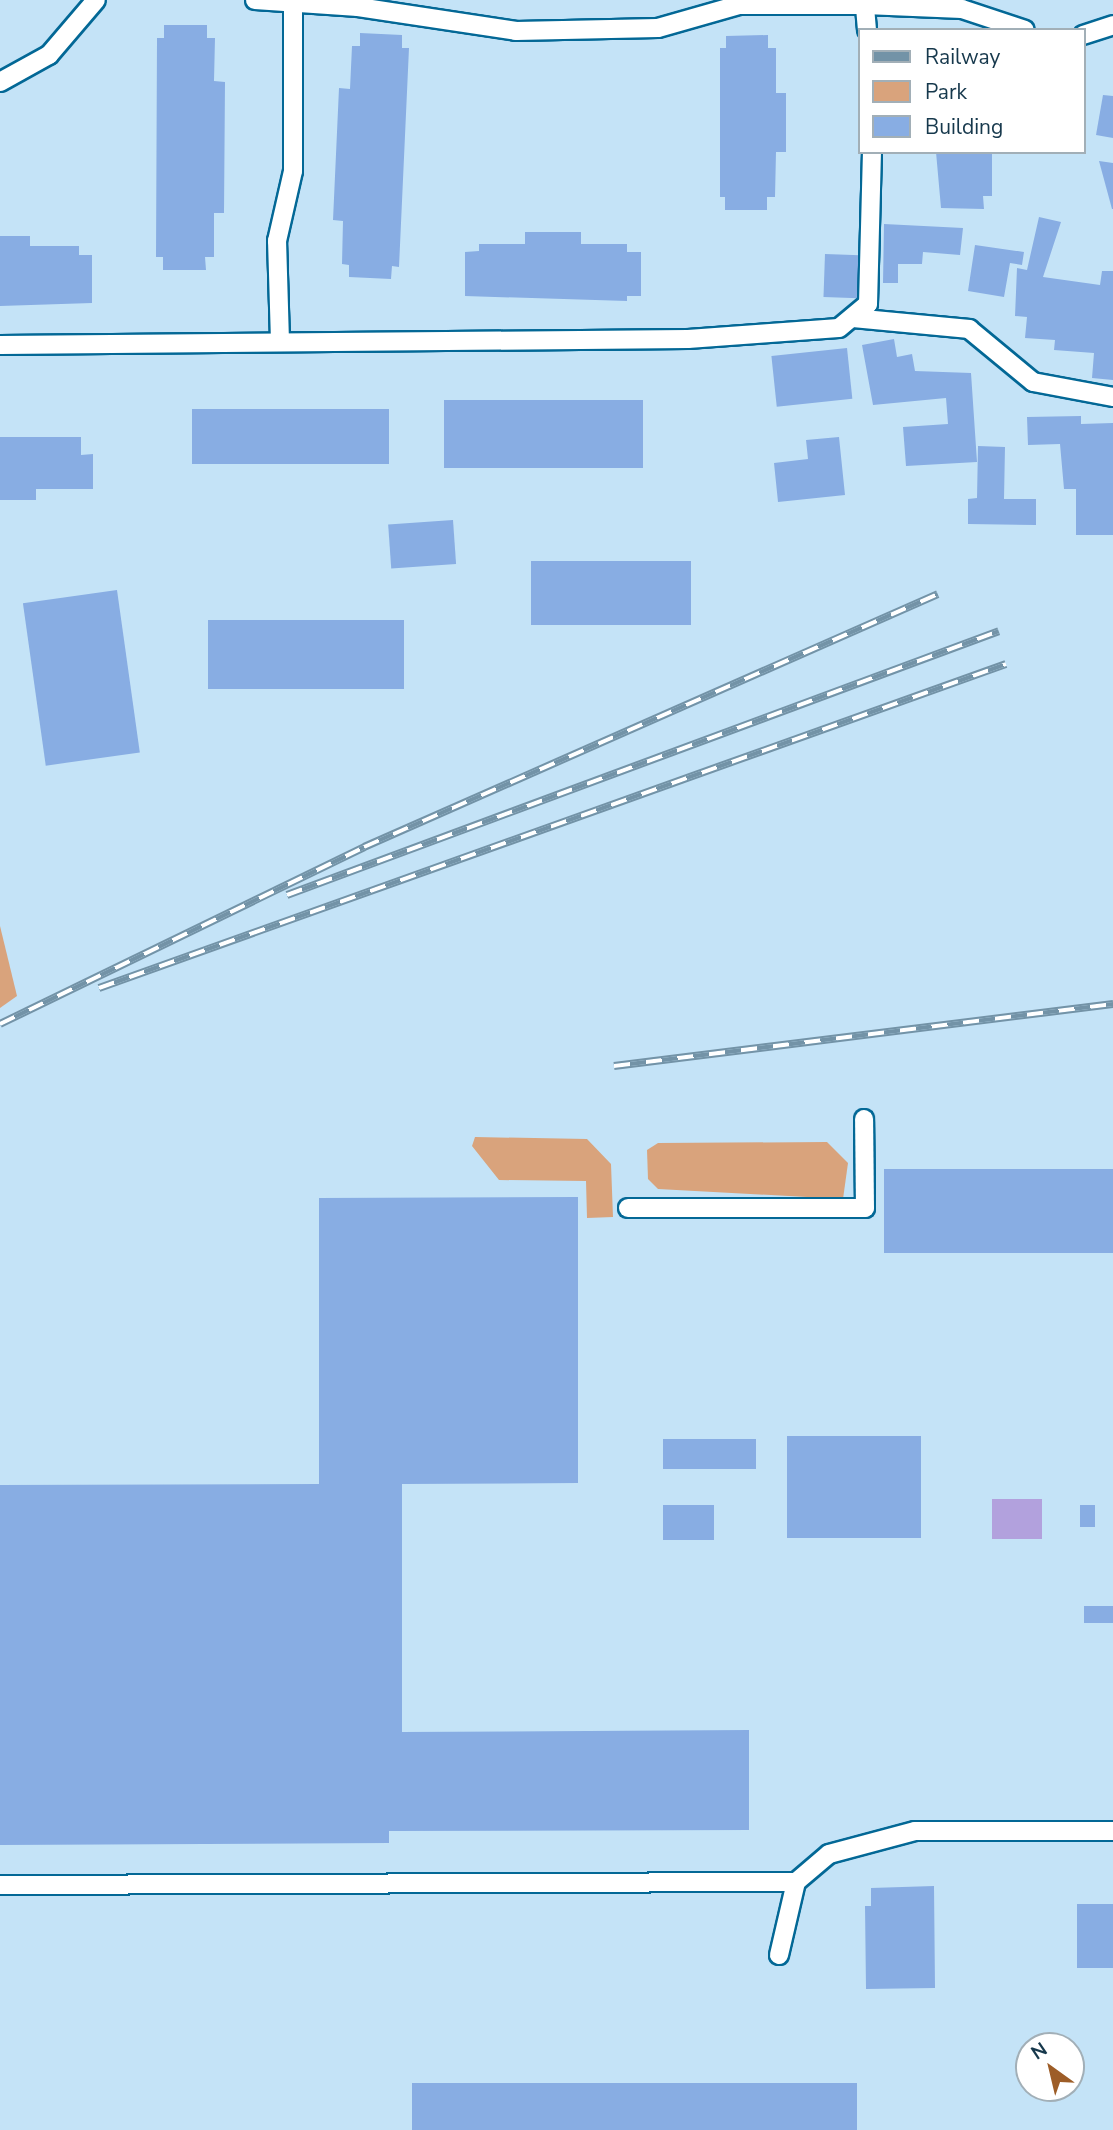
<!DOCTYPE html>
<html>
<head>
<meta charset="utf-8">
<style>
	body { margin:0 }
	#map { position:relative; width:1113px; height:2130px; overflow:hidden; background:#c4e3f7; font-family:"Nunito Sans",sans-serif }
	div>[style] { position:absolute }
	.green>* { inset:0; background:#d9a37c }
	.water>* { inset:0; background:#b2a1dd; transform-origin:0 0 }
	.building>* { inset:0; background:#88ade3; transform-origin:0 0 }
	.roads { filter:drop-shadow(2px 0 #036896) drop-shadow(-2px 0 #036896) drop-shadow(0 2px #036896) drop-shadow(0 -2px #036896) }
	.service>* { height:18px; margin:-9px; padding:0 9px; transform-origin:9px; border-radius:9px; background:#fff }
	.rail>* { height:8px; margin-top:-4px; transform-origin:0; background:repeating-linear-gradient(90deg,#fff 0 16px,#7393a7 0 32px); box-sizing:border-box; border-block:2px solid #7393a7 }
	span { translate:-50% -50%; white-space:nowrap; text-align:center; line-height:1.15; -webkit-text-stroke:6px #fff; paint-order:stroke }
	.legend { position:absolute; left:858px; top:28px; width:228px; height:126px; box-sizing:border-box; background:#fff; border:2px solid #a2afb7; margin:0; padding:9px 12px; list-style:none; font-size:21px; color:#16384c }
	.legend li { display:flex; align-items:center; gap:14px; height:35px }
	.legend b { width:35px; border:2px solid #a2afb7 }
	.north { position:absolute; left:1015px; top:2032px; width:70px; height:70px; box-sizing:border-box; background:#fff; border:2px solid #a2afb7; border-radius:50%; rotate:326deg; font-size:19px; font-weight:700; line-height:28px; text-align:center; color:#16384c }
	.north::after { content:''; display:block; margin:auto; width:24px; height:32px; background:#9d5d27; clip-path:polygon(50% 0,100% 100%,50% 72%,0 100%) }
</style>
</head>
<body>
<div id="map">
	<div class="green">
		<div style="clip-path:polygon(0 926px,17px 996px,0 1008px)"></div>
		<div style="clip-path:polygon(475px 1137px,587px 1139px,611px 1164px,613px 1217px,587px 1218px,586px 1181px,499px 1180px,472px 1146px)"></div>
		<div style="clip-path:polygon(827px 1142px,848px 1163px,843px 1199px,658px 1189px,648px 1179px,647px 1150px,658px 1143px)"></div>
	</div>
	<div class="water">
		<div style="left:1042px;top:1499px;width:40px;height:50px;rotate:90deg"></div>
	</div>
	<div class="building">
		<div style="clip-path:polygon(164px 25px,207px 25px,207px 38px,215px 38px,214px 81px,225px 82px,224px 213px,214px 213px,214px 257px,205px 257px,206px 270px,163px 270px,163px 257px,156px 257px,157px 38px,164px 38px)"></div>
		<div style="clip-path:polygon(360px 33px,402px 35px,402px 48px,409px 48px,399px 267px,392px 266px,391px 279px,349px 277px,349px 265px,342px 264px,343px 221px,333px 220px,339px 88px,350px 89px,352px 46px,360px 46px)"></div>
		<div style="clip-path:polygon(768px 35px,768px 48px,776px 48px,776px 93px,786px 93px,786px 152px,776px 152px,775px 197px,767px 197px,767px 210px,725px 210px,725px 197px,720px 197px,720px 48px,726px 48px,726px 36px)"></div>
		<div style="clip-path:polygon(1103px 95px,1113px 96px,1113px 138px,1096px 135px)"></div>
		<div style="clip-path:polygon(936px 152px,992px 152px,992px 196px,983px 196px,984px 209px,941px 208px)"></div>
		<div style="clip-path:polygon(1099px 161px,1113px 163px,1113px 209px,1112px 209px)"></div>
		<div style="clip-path:polygon(1039px 217px,1061px 222px,1043px 277px,1100px 285px,1102px 271px,1113px 271px,1113px 380px,1092px 378px,1094px 353px,1054px 350px,1055px 340px,1025px 338px,1027px 317px,1015px 316px,1017px 268px,1027px 270px)"></div>
		<div style="clip-path:polygon(884px 224px,963px 228px,960px 255px,923px 252px,922px 264px,898px 264px,898px 283px,883px 283px)"></div>
		<div style="clip-path:polygon(525px 232px,581px 232px,581px 244px,627px 244px,627px 252px,641px 252px,641px 296px,627px 296px,627px 301px,465px 296px,465px 252px,479px 251px,479px 244px,525px 244px)"></div>
		<div style="clip-path:polygon(0 236px,30px 236px,30px 246px,79px 246px,79px 255px,92px 255px,92px 303px,0 306px)"></div>
		<div style="clip-path:polygon(975px 245px,1024px 252px,1022px 265px,1010px 263px,1004px 297px,968px 291px)"></div>
		<div style="left:825px;top:254px;width:35px;height:43px;rotate:2deg"></div>
		<div style="clip-path:polygon(894px 339px,897px 357px,912px 354px,915px 371px,971px 373px,977px 462px,906px 466px,903px 427px,948px 424px,946px 398px,873px 405px,862px 345px)"></div>
		<div style="left:847px;top:348px;width:51px;height:76px;rotate:84deg"></div>
		<div style="left:444px;top:400px;width:199px;height:68px"></div>
		<div style="left:192px;top:409px;width:197px;height:55px"></div>
		<div style="clip-path:polygon(1081px 416px,1081px 424px,1113px 423px,1113px 535px,1076px 535px,1076px 489px,1064px 489px,1060px 444px,1028px 445px,1027px 417px)"></div>
		<div style="clip-path:polygon(0 437px,81px 437px,81px 455px,93px 454px,93px 489px,36px 489px,36px 500px,0 500px)"></div>
		<div style="clip-path:polygon(839px 437px,845px 495px,778px 502px,774px 463px,808px 459px,806px 440px)"></div>
		<div style="clip-path:polygon(978px 446px,1005px 447px,1004px 499px,1036px 499px,1036px 525px,968px 524px,968px 499px,977px 498px)"></div>
		<div style="left:453px;top:520px;width:44px;height:65px;rotate:86deg"></div>
		<div style="left:691px;top:561px;width:64px;height:160px;rotate:90deg"></div>
		<div style="left:117px;top:590px;width:164px;height:95px;rotate:82deg"></div>
		<div style="left:208px;top:620px;width:196px;height:69px"></div>
		<div style="left:884px;top:1169px;width:229px;height:84px"></div>
		<div style="clip-path:polygon(578px 1197px,578px 1483px,402px 1484px,402px 1732px,749px 1730px,749px 1830px,389px 1831px,389px 1843px,0 1845px,0 1485px,319px 1484px,319px 1198px)"></div>
		<div style="left:921px;top:1436px;width:102px;height:134px;rotate:90deg"></div>
		<div style="left:663px;top:1439px;width:93px;height:30px"></div>
		<div style="left:663px;top:1505px;width:51px;height:35px"></div>
		<div style="left:1080px;top:1505px;width:15px;height:22px"></div>
		<div style="left:1084px;top:1606px;width:29px;height:17px"></div>
		<div style="clip-path:polygon(934px 1886px,935px 1988px,866px 1989px,865px 1906px,871px 1906px,871px 1888px)"></div>
		<div style="left:1077px;top:1904px;width:36px;height:64px"></div>
		<div style="left:412px;top:2083px;width:445px;height:47px"></div>
	</div>
	<div class="roads">
		<div class="service">
			<div style="left:255px;top:0;width:103px;rotate:3.9deg"></div>
			<div style="left:358px;top:7px;width:160px;rotate:8.6deg"></div>
			<div style="left:516px;top:31px;width:142px;rotate:-1.2deg"></div>
			<div style="left:658px;top:28px;width:84px;rotate:-15.9deg"></div>
			<div style="left:739px;top:5px;width:126px"></div>
			<div style="left:867px;top:30px;width:25px;rotate:-95deg"></div>
			<div style="left:865px;top:5px;width:97px;rotate:2.4deg"></div>
			<div style="left:962px;top:9px;width:66px;rotate:18.4deg"></div>
			<div style="left:1083px;top:35px;width:32px;rotate:-18deg"></div>
			<div style="left:0;top:82px;width:56px;rotate:-28.9deg"></div>
			<div style="left:49px;top:55px;width:72px;rotate:-49.5deg"></div>
			<div style="left:853px;top:318px;width:117px;rotate:5.4deg"></div>
			<div style="left:969px;top:329px;width:83px;rotate:39.6deg"></div>
			<div style="left:1033px;top:382px;width:81px;rotate:10.6deg"></div>
			<div style="left:280px;top:341px;width:100px;rotate:-91.7deg"></div>
			<div style="left:277px;top:241px;width:72px;rotate:-77.1deg"></div>
			<div style="left:293px;top:171px;width:169px;rotate:-90deg"></div>
			<div style="left:0;top:345px;width:688px;rotate:-0.5deg"></div>
			<div style="left:688px;top:339px;width:151px;rotate:-4.2deg"></div>
			<div style="left:839px;top:328px;width:38px;rotate:-40deg"></div>
			<div style="left:868px;top:304px;width:152px;rotate:-88.5deg"></div>
			<div style="left:628px;top:1208px;width:237px"></div>
			<div style="left:865px;top:1208px;width:89px;rotate:-90.6deg"></div>
			<div style="left:0;top:1885px;width:796px;rotate:-0.22deg"></div>
			<div style="left:779px;top:1955px;width:75px;rotate:-76.9deg"></div>
			<div style="left:796px;top:1882px;width:43px;rotate:-40.3deg"></div>
			<div style="left:829px;top:1854px;width:89px;rotate:-15deg"></div>
			<div style="left:915px;top:1831px;width:198px"></div>
		</div>
	</div>
	<div class="rail">
		<div style="left:287px;top:895px;width:759px;rotate:-20.34deg"></div>
		<div style="left:99px;top:988px;width:963px;rotate:-19.66deg"></div>
		<div style="left:0;top:1024px;width:405px;rotate:-25.9deg"></div>
		<div style="left:364px;top:847px;width:627px;rotate:-23.79deg"></div>
		<div style="left:614px;top:1066px;width:503px;rotate:-7.08deg"></div>
	</div>
	<ul class="legend">
	<li><b style="height:9px;background:#7393a7"></b>Railway</li>
	<li><b style="height:19px;background:#d9a37c"></b>Park</li>
	<li><b style="height:19px;background:#88ade3"></b>Building</li>
	</ul>
	<div class="north">N</div>
</div>
</body>
</html>
